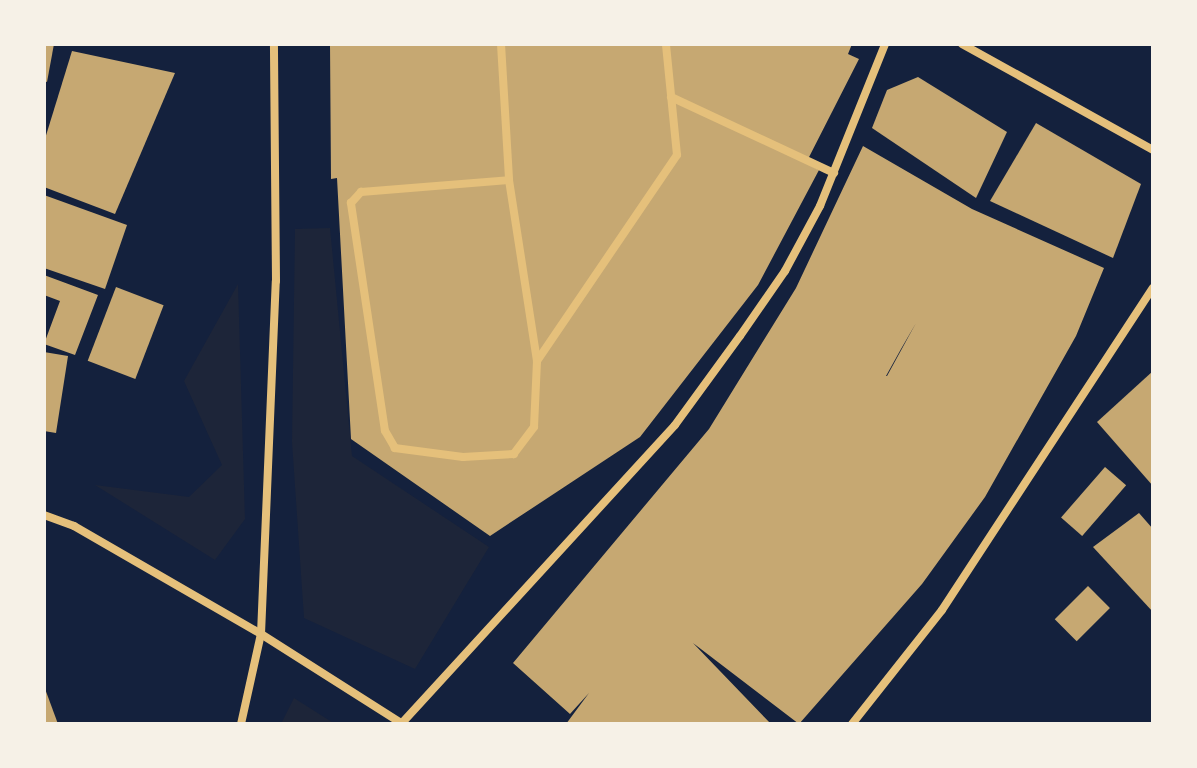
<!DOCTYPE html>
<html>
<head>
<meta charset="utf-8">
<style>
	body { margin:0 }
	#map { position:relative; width:1197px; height:768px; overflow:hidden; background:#14213d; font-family:"PT Serif",serif }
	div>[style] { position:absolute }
	.green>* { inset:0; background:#1d2539 }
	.building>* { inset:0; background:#c6a872; transform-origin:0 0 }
	.minor>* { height:8px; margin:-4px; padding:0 4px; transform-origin:4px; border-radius:4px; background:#e5c07b }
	span { translate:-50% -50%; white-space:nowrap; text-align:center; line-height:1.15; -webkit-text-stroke:8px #f6f1e7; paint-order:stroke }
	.frame { position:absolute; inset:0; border:46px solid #f6f1e7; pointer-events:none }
</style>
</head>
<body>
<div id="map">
	<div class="green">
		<div style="clip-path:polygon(330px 228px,352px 456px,489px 547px,415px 669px,304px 618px,292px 442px,295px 229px)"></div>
		<div style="clip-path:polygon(238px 284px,245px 519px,215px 560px,95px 485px,189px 497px,222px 465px,184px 381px)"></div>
		<div style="clip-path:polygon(294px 698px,335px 724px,281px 724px)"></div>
	</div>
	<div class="building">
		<div style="clip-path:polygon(44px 44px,54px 44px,47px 82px,44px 81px)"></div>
		<div style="clip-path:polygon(330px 44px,852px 44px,848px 54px,859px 59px,806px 163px,819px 170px,758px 285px,640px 437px,490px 536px,351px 439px,337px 178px,331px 179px)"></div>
		<div style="clip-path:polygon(72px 51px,175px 73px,115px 214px,44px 187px,44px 142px)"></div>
		<div style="clip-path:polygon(918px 77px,1007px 132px,976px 198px,872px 128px,887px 90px)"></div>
		<div style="clip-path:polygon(1036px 123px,1141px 184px,1113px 258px,990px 201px)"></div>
		<div style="clip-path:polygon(evenodd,863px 146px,972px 209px,1104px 268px,1076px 336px,985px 497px,922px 584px,834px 518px,922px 584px,799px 724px,693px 643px,771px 724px,566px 724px,589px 693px,570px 714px,513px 663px,709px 429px,796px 288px,863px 146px,916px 323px,887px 376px,886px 376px,901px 349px,916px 323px)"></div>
		<div style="clip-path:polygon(44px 195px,127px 225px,105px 289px,44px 268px)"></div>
		<div style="clip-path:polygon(44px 275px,98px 295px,75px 355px,44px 344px,60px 301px,44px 295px)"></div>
		<div style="left:116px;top:287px;width:51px;height:79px;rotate:21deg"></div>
		<div style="clip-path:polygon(44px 352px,68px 356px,56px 433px,44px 431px)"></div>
		<div style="clip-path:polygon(1153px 371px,1153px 486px,1097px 422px)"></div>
		<div style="left:1105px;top:467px;width:28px;height:67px;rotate:41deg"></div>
		<div style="clip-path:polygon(1139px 513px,1153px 529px,1153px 612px,1093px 547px)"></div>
		<div style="left:1088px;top:586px;width:31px;height:47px;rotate:45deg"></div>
		<div style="clip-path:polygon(44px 686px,58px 724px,44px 724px)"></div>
	</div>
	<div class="minor">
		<div style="left:501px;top:44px;width:136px;rotate:86.6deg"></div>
		<div style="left:509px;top:180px;width:183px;rotate:81.2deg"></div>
		<div style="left:537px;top:361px;width:66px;rotate:92.6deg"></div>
		<div style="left:534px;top:427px;width:34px;rotate:127deg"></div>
		<div style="left:514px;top:454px;width:51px;rotate:176.6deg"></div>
		<div style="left:463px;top:457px;width:69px;rotate:-172.5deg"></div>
		<div style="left:395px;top:448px;width:20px;rotate:-120deg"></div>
		<div style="left:385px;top:431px;width:231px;rotate:-98.5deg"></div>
		<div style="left:351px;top:203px;width:15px;rotate:-48deg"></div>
		<div style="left:361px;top:192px;width:148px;rotate:-4.6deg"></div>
		<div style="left:962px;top:44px;width:218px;rotate:29deg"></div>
		<div style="left:671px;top:97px;width:180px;rotate:25deg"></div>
		<div style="left:537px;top:361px;width:249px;rotate:-55.8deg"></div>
		<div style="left:677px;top:155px;width:112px;rotate:-95.7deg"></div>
		<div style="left:44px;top:515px;width:32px;rotate:20deg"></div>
		<div style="left:74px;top:526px;width:216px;rotate:30deg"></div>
		<div style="left:261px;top:634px;width:168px;rotate:32.4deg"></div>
		<div style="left:402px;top:723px;width:404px;rotate:-47.5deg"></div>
		<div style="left:675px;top:425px;width:110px;rotate:-53.9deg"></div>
		<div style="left:740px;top:336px;width:79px;rotate:-55.3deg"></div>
		<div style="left:785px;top:271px;width:74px;rotate:-61.7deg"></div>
		<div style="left:820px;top:206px;width:175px;rotate:-68.1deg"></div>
		<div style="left:241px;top:724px;width:92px;rotate:-77.5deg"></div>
		<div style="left:261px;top:634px;width:353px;rotate:-87.6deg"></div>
		<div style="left:276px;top:281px;width:237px;rotate:-90.5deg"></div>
		<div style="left:852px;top:724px;width:145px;rotate:-51.7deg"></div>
		<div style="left:942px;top:610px;width:385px;rotate:-56.8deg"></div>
	</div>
	<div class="frame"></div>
</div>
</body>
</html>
